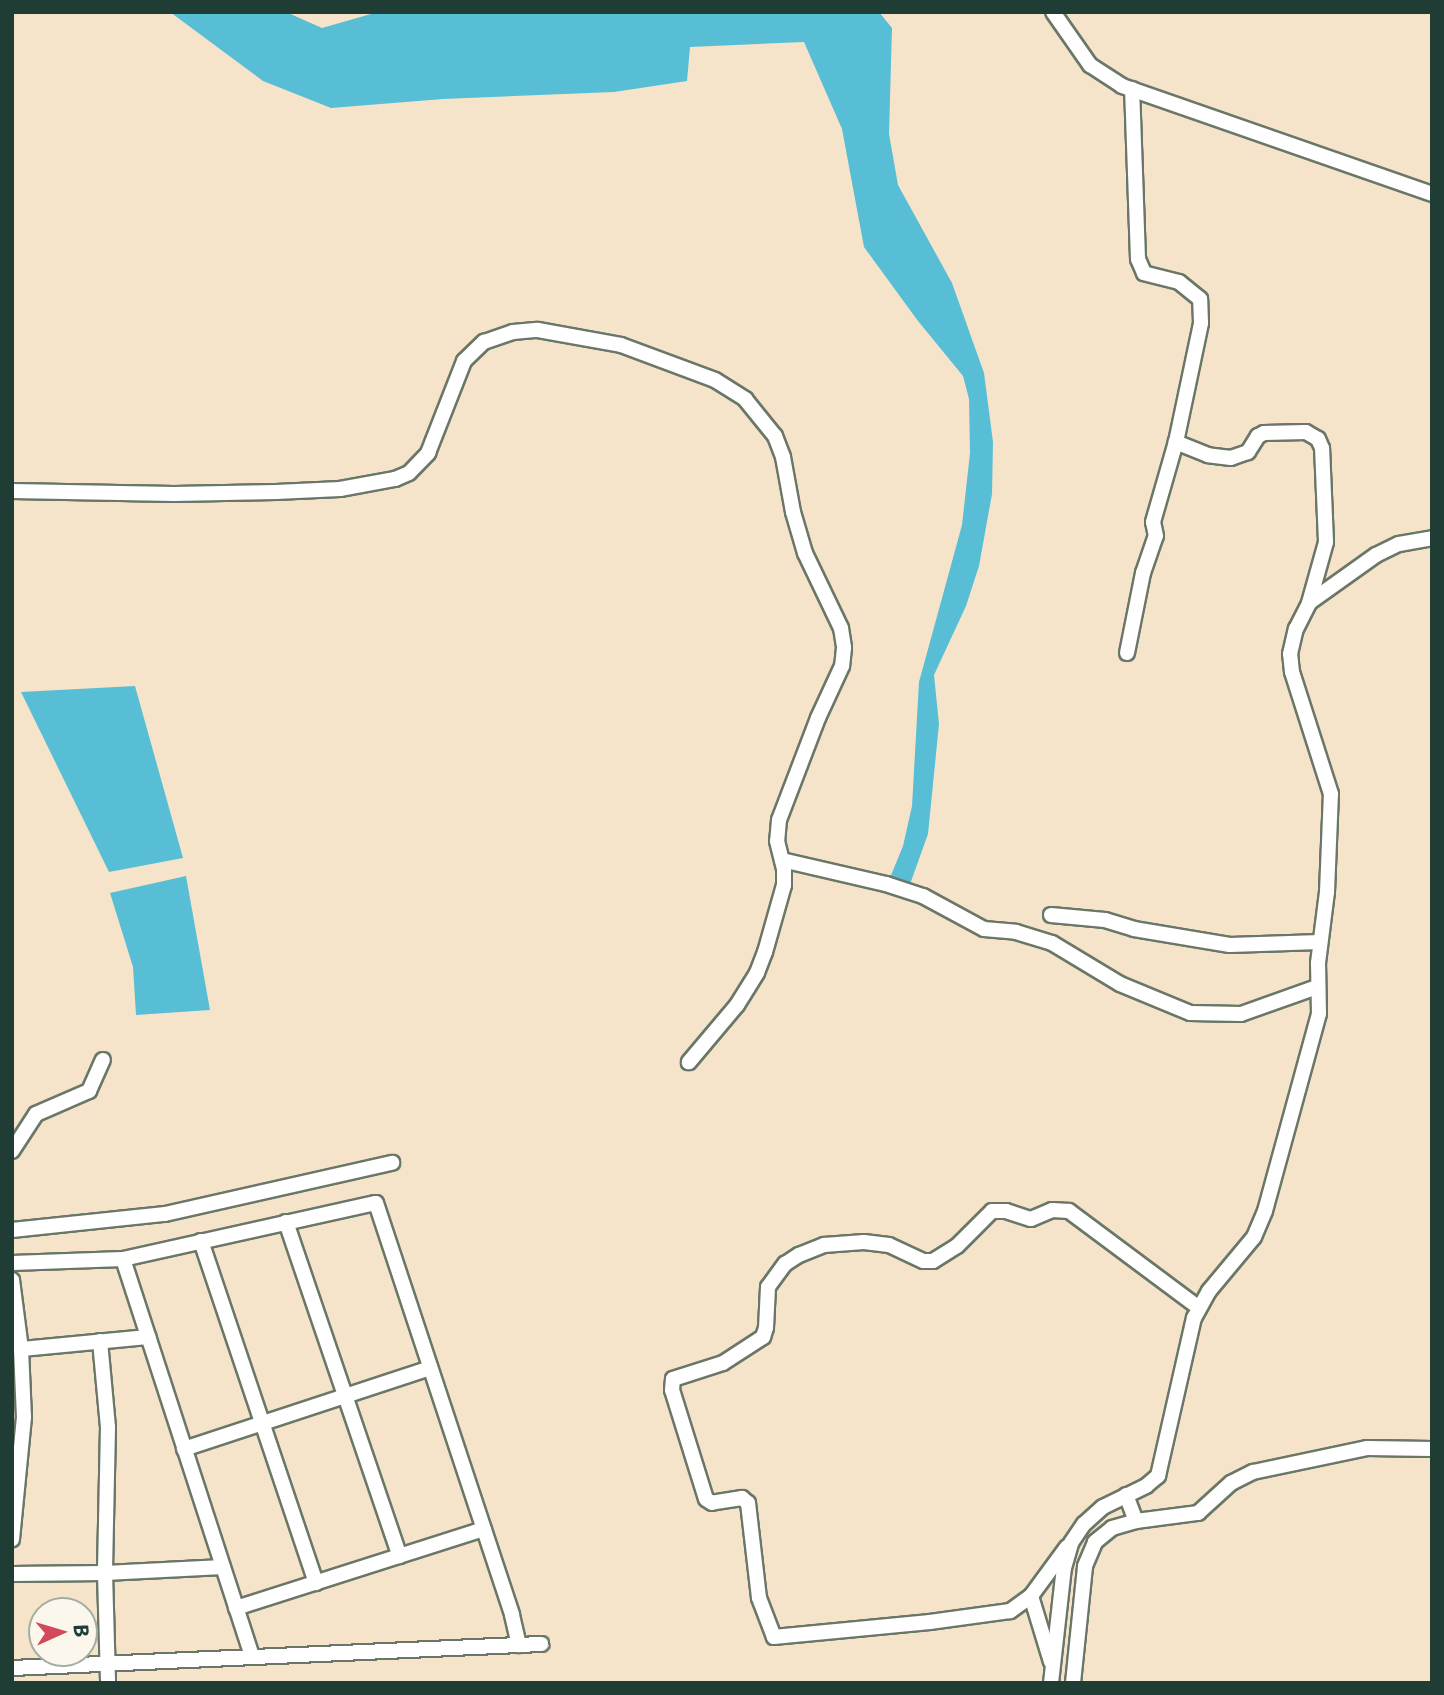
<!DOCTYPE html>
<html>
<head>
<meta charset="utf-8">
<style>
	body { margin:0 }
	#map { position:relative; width:1444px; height:1695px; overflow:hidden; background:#f6e4ca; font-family:"Playpen Sans",sans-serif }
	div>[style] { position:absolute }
	.water>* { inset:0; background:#57bed5 }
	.roads { filter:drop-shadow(2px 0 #6a7768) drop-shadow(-2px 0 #6a7768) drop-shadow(0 2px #6a7768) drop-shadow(0 -2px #6a7768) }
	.minor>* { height:14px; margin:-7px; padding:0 7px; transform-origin:7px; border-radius:7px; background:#fff }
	span { translate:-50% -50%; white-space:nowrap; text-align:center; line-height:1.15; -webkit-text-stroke:7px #fbf7ec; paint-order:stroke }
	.frame { position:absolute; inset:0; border:14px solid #1f3d34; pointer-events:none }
	.north { position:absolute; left:28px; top:1597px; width:70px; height:70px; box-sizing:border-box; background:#fbf7ec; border:2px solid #a3ada2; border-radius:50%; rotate:86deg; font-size:19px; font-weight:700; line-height:28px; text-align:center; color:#1f3d34 }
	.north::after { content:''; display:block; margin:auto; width:24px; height:32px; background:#d1495b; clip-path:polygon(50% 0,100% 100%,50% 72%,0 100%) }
</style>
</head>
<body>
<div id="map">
	<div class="water">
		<div style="clip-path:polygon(170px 12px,286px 12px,322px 28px,378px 12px,879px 12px,892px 28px,889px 134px,898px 185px,952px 283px,984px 373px,993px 442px,992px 494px,979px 566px,966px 606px,934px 675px,939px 724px,928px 834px,909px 887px,889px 880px,903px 846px,912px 806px,919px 682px,962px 525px,970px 453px,969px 399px,963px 376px,918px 321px,864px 247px,842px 129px,804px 42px,690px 47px,687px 81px,614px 92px,443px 99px,331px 108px,263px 81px)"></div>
		<div style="clip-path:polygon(135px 686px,183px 858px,109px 872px,21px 692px)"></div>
		<div style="clip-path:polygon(186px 876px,210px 1010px,136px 1015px,133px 967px,110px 893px)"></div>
	</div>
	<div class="roads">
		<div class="minor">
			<div style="left:1053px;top:12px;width:65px;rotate:55.1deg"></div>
			<div style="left:1090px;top:65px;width:38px;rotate:33deg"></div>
			<div style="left:1122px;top:86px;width:328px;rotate:19.2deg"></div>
			<div style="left:12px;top:491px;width:162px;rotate:1.1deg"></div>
			<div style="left:174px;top:494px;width:102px;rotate:-1.1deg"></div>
			<div style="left:276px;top:492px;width:64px;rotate:-2.7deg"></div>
			<div style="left:340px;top:489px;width:56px;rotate:-10.3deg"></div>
			<div style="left:395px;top:479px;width:15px;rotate:-23deg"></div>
			<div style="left:409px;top:473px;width:28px;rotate:-46deg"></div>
			<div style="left:428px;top:453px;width:99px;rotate:-68.6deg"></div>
			<div style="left:464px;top:361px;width:28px;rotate:-44deg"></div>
			<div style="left:484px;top:342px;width:31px;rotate:-19deg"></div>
			<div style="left:513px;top:332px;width:25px;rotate:-5deg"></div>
			<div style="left:538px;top:330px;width:84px;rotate:10.2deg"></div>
			<div style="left:621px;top:345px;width:100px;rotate:20.4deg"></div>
			<div style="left:715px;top:380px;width:36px;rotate:32deg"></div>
			<div style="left:745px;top:399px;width:48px;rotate:51deg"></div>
			<div style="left:775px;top:436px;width:22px;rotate:69deg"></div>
			<div style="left:783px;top:457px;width:56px;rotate:79.7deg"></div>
			<div style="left:793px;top:512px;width:43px;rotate:73.7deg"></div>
			<div style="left:805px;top:553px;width:83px;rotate:64.4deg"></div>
			<div style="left:841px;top:628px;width:20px;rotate:81deg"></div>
			<div style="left:844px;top:648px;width:18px;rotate:96deg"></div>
			<div style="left:842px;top:666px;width:57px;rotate:114.8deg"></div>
			<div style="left:818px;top:718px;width:109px;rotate:110.9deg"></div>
			<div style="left:779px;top:820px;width:21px;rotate:95deg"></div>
			<div style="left:777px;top:841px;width:29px;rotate:76deg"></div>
			<div style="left:784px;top:869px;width:16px;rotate:90deg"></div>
			<div style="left:784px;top:885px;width:70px;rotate:105.8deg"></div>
			<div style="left:765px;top:952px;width:22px;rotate:111deg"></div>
			<div style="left:757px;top:973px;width:38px;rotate:122deg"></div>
			<div style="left:737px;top:1005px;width:75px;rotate:130.1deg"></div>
			<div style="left:1310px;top:602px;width:81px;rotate:-35.5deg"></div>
			<div style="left:1376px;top:555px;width:25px;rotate:-26deg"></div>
			<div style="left:1399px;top:544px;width:34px;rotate:-10deg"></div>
			<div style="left:1127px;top:653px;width:82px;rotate:-78.7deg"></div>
			<div style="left:1143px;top:573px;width:39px;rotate:-71deg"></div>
			<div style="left:1156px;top:536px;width:14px;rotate:-102deg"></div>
			<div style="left:1153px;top:522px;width:83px;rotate:-74deg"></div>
			<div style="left:1176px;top:442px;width:122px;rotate:-78.1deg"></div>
			<div style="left:1201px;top:323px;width:24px;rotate:-92deg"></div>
			<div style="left:1200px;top:299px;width:27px;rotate:-141deg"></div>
			<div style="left:1179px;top:282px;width:36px;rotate:-166deg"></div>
			<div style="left:1144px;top:273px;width:15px;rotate:-113deg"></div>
			<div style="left:1138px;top:259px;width:170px;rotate:-92deg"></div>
			<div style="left:782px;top:860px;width:107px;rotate:13deg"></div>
			<div style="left:886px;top:884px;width:39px;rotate:18deg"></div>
			<div style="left:923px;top:896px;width:69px;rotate:28.4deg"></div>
			<div style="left:984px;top:929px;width:32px;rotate:5deg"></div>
			<div style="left:1016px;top:932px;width:38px;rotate:17deg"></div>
			<div style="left:1052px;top:943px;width:79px;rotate:31.1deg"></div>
			<div style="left:1120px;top:984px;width:76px;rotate:22.5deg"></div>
			<div style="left:1190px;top:1013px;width:51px;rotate:1.1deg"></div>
			<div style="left:1241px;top:1014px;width:81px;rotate:-19.6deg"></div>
			<div style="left:1051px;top:915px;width:54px;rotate:5.3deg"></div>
			<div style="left:1105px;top:920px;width:30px;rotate:17deg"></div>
			<div style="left:1134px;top:929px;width:97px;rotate:9.5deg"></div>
			<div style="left:1230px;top:945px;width:90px;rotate:-1.9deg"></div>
			<div style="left:12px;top:1151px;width:44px;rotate:-57deg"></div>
			<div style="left:36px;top:1114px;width:58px;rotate:-23.5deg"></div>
			<div style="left:89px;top:1091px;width:34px;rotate:-66deg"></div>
			<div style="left:286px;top:1222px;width:353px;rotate:71.2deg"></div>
			<div style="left:12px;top:1230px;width:154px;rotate:-6deg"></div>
			<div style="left:165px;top:1214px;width:233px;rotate:-12.7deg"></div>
			<div style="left:201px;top:1241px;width:361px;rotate:71.4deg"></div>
			<div style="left:123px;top:1259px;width:418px;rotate:72deg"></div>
			<div style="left:12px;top:1263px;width:111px;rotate:-2.1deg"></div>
			<div style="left:123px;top:1259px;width:259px;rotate:-12.5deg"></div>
			<div style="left:376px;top:1203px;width:434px;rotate:71.7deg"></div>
			<div style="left:512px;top:1615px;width:31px;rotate:77deg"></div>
			<div style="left:12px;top:1280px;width:70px;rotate:82.6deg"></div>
			<div style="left:21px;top:1349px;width:68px;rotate:87.5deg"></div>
			<div style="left:24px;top:1417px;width:123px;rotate:95.6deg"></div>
			<div style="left:100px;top:1341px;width:86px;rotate:84.7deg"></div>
			<div style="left:108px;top:1427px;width:146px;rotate:91.2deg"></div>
			<div style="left:105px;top:1573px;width:110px;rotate:88.4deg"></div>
			<div style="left:21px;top:1349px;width:128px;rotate:-5.4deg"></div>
			<div style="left:184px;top:1449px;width:259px;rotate:-18.2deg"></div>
			<div style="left:1126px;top:1495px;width:28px;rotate:69deg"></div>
			<div style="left:1067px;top:1547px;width:61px;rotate:126.3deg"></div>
			<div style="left:1031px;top:1596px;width:26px;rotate:144deg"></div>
			<div style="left:1010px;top:1611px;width:81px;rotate:172.2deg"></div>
			<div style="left:930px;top:1622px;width:157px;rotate:174.5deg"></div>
			<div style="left:774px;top:1637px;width:42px;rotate:-111deg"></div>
			<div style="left:759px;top:1598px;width:96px;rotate:-96.6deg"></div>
			<div style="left:748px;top:1503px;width:8px;rotate:-140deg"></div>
			<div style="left:742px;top:1498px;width:30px;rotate:171deg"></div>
			<div style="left:712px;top:1503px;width:7px;rotate:-146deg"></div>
			<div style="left:706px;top:1499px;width:114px;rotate:-107.3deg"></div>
			<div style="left:672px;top:1390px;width:11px;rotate:-85deg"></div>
			<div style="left:673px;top:1379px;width:52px;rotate:-17.7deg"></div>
			<div style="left:723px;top:1363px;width:48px;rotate:-33deg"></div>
			<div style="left:763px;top:1337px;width:9px;rotate:-72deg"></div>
			<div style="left:766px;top:1328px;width:41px;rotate:-87.2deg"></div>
			<div style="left:768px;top:1287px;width:29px;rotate:-54deg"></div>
			<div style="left:785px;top:1264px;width:17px;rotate:-33deg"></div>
			<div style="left:799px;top:1255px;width:27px;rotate:-22deg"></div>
			<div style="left:824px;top:1245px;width:40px;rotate:-4.3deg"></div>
			<div style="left:864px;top:1242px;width:25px;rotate:7deg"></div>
			<div style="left:889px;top:1245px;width:38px;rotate:25deg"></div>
			<div style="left:924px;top:1261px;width:9px"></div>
			<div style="left:933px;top:1261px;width:28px;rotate:-32deg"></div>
			<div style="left:957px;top:1246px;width:49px;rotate:-45deg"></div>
			<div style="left:992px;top:1211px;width:14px"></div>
			<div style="left:1006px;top:1211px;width:26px;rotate:18deg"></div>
			<div style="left:1031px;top:1219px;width:23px;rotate:-23deg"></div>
			<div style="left:1052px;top:1210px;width:17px;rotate:3deg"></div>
			<div style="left:1069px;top:1211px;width:162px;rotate:36.7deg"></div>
			<div style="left:12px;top:1574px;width:93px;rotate:-0.6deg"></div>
			<div style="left:105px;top:1573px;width:118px;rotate:-2.9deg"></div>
			<div style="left:1031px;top:1596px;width:69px;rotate:73.1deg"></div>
			<div style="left:236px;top:1608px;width:260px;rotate:-17.7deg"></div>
			<div style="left:12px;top:1668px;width:530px;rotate:-2.6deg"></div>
			<div style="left:1051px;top:1683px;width:116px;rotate:-83.6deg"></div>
			<div style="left:1064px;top:1568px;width:26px;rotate:-74deg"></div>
			<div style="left:1071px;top:1543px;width:23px;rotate:-56deg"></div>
			<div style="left:1084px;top:1524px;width:25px;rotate:-42deg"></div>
			<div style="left:1103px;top:1507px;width:48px;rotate:-26deg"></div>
			<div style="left:1146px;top:1486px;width:16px;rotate:-40deg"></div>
			<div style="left:1158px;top:1476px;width:162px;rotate:-77.2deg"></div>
			<div style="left:1194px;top:1318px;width:31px;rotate:-61deg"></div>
			<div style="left:1209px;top:1291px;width:70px;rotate:-50.2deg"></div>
			<div style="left:1254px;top:1237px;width:28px;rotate:-67deg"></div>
			<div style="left:1265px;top:1211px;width:204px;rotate:-74.7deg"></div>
			<div style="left:1319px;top:1014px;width:51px;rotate:-91.1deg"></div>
			<div style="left:1318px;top:963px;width:72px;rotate:-82.8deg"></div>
			<div style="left:1327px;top:892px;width:98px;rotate:-87.7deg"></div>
			<div style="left:1331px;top:794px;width:128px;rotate:-107.7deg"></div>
			<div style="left:1292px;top:672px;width:18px;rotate:-96deg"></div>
			<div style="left:1290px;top:654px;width:26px;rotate:-77deg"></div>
			<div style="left:1296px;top:629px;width:29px;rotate:-63deg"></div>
			<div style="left:1309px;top:603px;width:63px;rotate:-74.4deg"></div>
			<div style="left:1326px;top:542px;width:94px;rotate:-92.4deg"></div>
			<div style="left:1322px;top:448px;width:10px;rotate:-114deg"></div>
			<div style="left:1318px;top:439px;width:14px;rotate:-150deg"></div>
			<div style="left:1306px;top:432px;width:42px;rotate:178.6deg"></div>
			<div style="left:1264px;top:433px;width:7px;rotate:153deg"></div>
			<div style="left:1258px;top:436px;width:19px;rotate:122deg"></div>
			<div style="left:1248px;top:452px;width:18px;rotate:161deg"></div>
			<div style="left:1231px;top:458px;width:23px;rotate:-173deg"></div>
			<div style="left:1208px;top:455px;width:35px;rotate:-158deg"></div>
			<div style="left:1073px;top:1683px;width:118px;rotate:-84.1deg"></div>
			<div style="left:1085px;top:1566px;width:26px;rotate:-67deg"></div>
			<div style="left:1095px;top:1542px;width:22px;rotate:-39deg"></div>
			<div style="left:1112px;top:1528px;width:25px;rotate:-16deg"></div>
			<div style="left:1136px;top:1521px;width:63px;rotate:-7.4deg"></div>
			<div style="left:1198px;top:1513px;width:45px;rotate:-42.3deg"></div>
			<div style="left:1231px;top:1483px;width:25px;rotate:-27deg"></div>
			<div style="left:1253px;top:1472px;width:116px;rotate:-11.9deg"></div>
			<div style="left:1367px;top:1448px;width:65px;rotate:0.9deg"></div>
		</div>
	</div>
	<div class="frame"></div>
	<div class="north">B</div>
</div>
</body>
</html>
